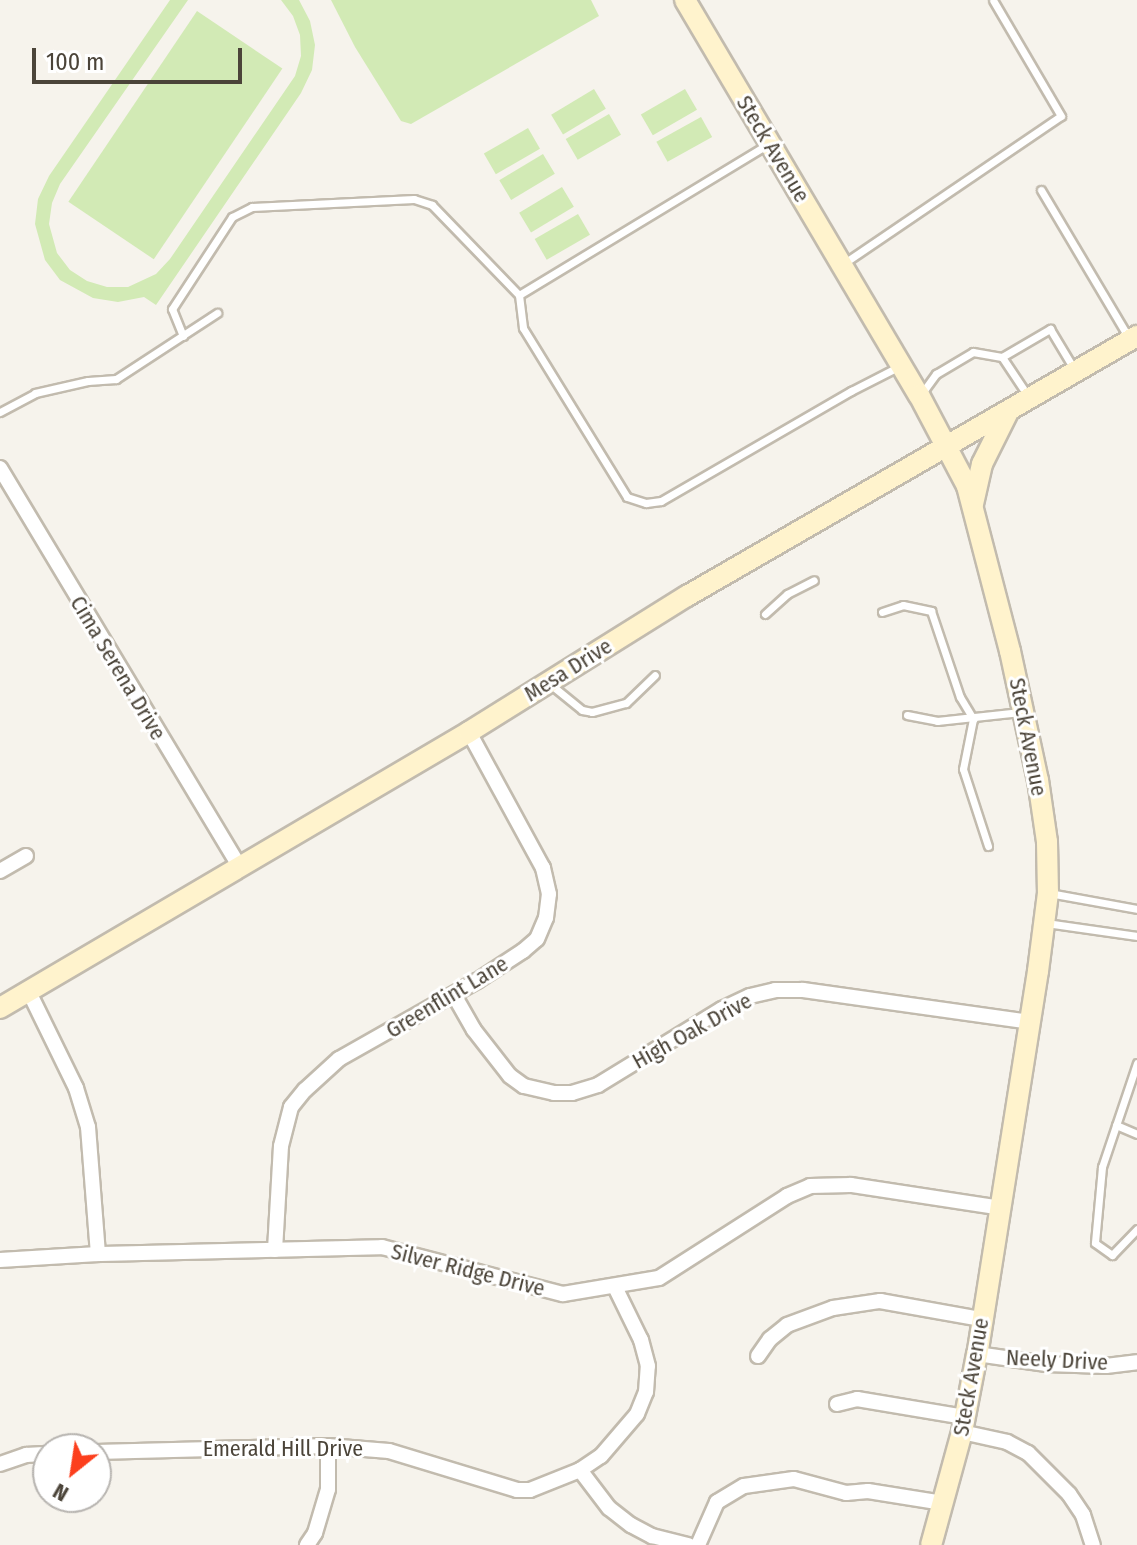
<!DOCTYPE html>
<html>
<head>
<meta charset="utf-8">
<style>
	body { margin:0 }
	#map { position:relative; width:1137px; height:1545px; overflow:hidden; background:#f6f3ec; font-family:"Fira Sans Condensed",sans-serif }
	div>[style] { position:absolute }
	.green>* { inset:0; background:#d2eab5; transform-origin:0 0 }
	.roads { filter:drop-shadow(2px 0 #c2bbae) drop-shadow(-2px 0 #c2bbae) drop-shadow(0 2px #c2bbae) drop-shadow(0 -2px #c2bbae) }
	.lane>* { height:7px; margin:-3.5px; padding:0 3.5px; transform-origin:3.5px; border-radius:3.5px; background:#fff }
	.street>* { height:14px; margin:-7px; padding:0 7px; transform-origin:7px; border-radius:7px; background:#fff }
	.secondary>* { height:20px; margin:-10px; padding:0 10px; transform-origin:10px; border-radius:10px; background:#fff3cd }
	span { translate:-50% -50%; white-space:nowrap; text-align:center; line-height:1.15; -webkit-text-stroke:6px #fff; paint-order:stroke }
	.street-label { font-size:22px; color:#4b4439 }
	.north { position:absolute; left:32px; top:1433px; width:80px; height:80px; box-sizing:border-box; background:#fff; border:2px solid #b7b4b0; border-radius:50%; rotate:210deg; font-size:22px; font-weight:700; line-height:32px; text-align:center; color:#4b4439 }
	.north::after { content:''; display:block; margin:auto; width:28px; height:36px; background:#fc3f1d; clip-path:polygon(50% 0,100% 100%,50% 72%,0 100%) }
	.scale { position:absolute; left:32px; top:48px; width:210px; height:36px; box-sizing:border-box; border:4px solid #4b4439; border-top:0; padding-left:10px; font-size:24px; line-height:28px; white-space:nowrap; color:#4b4439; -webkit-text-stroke:6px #fff; paint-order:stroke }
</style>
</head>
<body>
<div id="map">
	<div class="green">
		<div style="clip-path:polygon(170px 0,188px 0,60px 184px,52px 203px,49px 224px,57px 253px,70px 270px,87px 281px,107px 287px,128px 287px,156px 274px,170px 259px,295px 76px,301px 56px,300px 35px,293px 16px,281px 0,299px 0,310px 21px,315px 45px,312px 70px,301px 93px,156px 305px,144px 297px,118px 302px,93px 298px,60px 280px,45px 260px,35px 224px,38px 199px,49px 176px)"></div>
		<div style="clip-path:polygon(331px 0,591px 0,599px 16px,411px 124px,401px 121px,355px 47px)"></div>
		<div style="left:197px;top:11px;width:103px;height:230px;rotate:34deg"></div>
		<div style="left:594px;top:89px;width:23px;height:50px;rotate:59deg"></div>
		<div style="left:685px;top:89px;width:24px;height:51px;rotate:60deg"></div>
		<div style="left:609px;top:114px;width:24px;height:50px;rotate:60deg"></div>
		<div style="left:701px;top:117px;width:23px;height:51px;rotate:61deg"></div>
		<div style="left:528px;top:128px;width:24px;height:51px;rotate:60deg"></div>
		<div style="left:543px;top:154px;width:23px;height:51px;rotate:59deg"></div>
		<div style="left:562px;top:187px;width:23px;height:50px;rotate:59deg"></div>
		<div style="left:578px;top:214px;width:24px;height:50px;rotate:60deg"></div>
	</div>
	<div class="roads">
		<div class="lane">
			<div style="left:1041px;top:190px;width:172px;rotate:59.3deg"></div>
			<div style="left:843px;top:264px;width:263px;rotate:-34.2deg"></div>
			<div style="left:1061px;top:116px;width:134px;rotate:-120.4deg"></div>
			<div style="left:519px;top:295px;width:33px;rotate:83deg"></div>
			<div style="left:523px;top:328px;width:198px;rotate:58.4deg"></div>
			<div style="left:627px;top:497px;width:20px;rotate:18deg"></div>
			<div style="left:646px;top:503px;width:15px;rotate:-8deg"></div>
			<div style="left:661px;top:501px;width:220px;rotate:-30.1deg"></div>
			<div style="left:851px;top:391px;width:53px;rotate:-27.1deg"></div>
			<div style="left:183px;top:336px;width:29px;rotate:-112deg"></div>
			<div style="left:172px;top:309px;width:110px;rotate:-56.9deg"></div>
			<div style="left:232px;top:217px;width:22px;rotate:-27deg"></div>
			<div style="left:252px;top:207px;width:162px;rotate:-2.8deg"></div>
			<div style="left:414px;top:199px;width:19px;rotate:18deg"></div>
			<div style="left:432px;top:205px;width:125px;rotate:46deg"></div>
			<div style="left:519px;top:295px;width:291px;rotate:-31.2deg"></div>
			<div style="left:922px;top:393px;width:24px;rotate:-54deg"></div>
			<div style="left:936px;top:374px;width:43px;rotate:-30.7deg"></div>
			<div style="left:973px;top:352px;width:29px;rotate:10deg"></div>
			<div style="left:1028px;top:396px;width:47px;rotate:-123.7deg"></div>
			<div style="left:1002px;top:357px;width:56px;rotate:-30.3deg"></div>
			<div style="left:1050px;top:329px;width:47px;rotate:59deg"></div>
			<div style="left:0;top:412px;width:40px;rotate:-28deg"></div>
			<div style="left:35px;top:393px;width:54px;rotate:-12.8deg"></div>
			<div style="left:88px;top:381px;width:28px;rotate:-4deg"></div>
			<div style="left:116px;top:379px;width:121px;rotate:-33.2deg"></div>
			<div style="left:882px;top:612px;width:22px;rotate:-18deg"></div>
			<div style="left:903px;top:605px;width:29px;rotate:12deg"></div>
			<div style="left:931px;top:611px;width:91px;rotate:71.4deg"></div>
			<div style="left:960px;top:697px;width:26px;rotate:59deg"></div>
			<div style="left:973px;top:719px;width:51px;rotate:101.3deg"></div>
			<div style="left:963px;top:769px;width:81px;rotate:72deg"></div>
			<div style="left:765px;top:614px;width:30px;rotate:-42deg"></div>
			<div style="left:787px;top:594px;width:30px;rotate:-27deg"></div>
			<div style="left:550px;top:684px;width:41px;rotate:39.1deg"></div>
			<div style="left:582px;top:710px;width:10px;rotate:11deg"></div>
			<div style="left:592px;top:712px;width:35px;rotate:-15deg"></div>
			<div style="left:626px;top:703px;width:40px;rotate:-44deg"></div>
			<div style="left:907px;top:715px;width:31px;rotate:11deg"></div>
			<div style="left:937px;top:721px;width:84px;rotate:-6.1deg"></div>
			<div style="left:1049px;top:893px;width:89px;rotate:10.3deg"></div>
			<div style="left:1046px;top:923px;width:92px;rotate:8.1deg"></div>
			<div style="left:1137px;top:1063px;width:110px;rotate:108.6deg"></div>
			<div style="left:1102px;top:1167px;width:76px;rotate:95.3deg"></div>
			<div style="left:1095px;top:1243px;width:21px;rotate:35deg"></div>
			<div style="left:1112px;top:1255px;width:36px;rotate:-46deg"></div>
			<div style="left:1116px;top:1125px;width:23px;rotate:23deg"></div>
		</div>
		<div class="street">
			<div style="left:0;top:468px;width:464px;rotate:59deg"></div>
			<div style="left:0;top:871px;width:30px;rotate:-30deg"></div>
			<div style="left:29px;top:992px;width:107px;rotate:63.9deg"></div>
			<div style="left:76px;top:1088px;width:41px;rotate:72.9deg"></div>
			<div style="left:88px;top:1127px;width:127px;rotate:85.5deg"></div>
			<div style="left:454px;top:995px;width:40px;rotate:60.3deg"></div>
			<div style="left:474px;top:1030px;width:58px;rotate:52deg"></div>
			<div style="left:510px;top:1076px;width:17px;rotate:36deg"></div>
			<div style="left:524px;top:1086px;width:31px;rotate:13deg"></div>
			<div style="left:554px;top:1093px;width:18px"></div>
			<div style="left:572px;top:1093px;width:27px;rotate:-17deg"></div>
			<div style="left:598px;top:1085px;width:145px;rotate:-31.5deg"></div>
			<div style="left:722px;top:1009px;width:31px;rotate:-25deg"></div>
			<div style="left:750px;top:996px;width:26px;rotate:-13deg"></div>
			<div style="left:775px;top:990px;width:28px"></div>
			<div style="left:803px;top:990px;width:229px;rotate:8deg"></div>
			<div style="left:275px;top:1250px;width:104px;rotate:-86.7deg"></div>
			<div style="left:281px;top:1146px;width:40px;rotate:-75.6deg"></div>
			<div style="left:291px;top:1107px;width:22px;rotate:-51deg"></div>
			<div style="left:305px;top:1090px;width:46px;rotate:-42.4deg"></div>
			<div style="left:339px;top:1059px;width:159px;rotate:-29.5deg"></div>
			<div style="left:477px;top:981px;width:55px;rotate:-33.1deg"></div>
			<div style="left:523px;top:951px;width:18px;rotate:-41deg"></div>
			<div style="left:537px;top:939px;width:23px;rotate:-67deg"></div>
			<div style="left:546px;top:918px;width:24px;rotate:-83deg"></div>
			<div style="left:549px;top:894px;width:27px;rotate:-103deg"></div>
			<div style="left:543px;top:868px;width:155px;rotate:-118.6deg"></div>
			<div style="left:0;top:1260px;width:98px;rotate:-3.5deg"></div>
			<div style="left:98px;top:1254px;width:284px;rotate:-1.4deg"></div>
			<div style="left:382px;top:1247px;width:187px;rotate:14.6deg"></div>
			<div style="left:563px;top:1294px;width:97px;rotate:-9.5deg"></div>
			<div style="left:659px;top:1278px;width:152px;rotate:-32.6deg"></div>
			<div style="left:787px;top:1196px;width:25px;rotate:-23deg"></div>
			<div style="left:810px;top:1186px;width:41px;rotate:-1.4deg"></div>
			<div style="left:851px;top:1185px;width:153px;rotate:8.7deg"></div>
			<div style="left:977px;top:1354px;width:70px;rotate:8.2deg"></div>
			<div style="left:1046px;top:1364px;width:60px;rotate:1.9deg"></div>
			<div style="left:1106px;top:1366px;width:31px;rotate:-7deg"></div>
			<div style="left:758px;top:1356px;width:21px;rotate:-55deg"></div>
			<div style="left:770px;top:1339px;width:22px;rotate:-39deg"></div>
			<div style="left:787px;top:1325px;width:49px;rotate:-20.3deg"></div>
			<div style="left:833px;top:1308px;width:48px;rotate:-8.5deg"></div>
			<div style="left:880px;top:1301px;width:103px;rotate:10.1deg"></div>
			<div style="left:837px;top:1404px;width:21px;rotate:-14deg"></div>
			<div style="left:857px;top:1399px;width:109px;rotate:9.5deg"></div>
			<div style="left:962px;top:1432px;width:46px;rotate:12.5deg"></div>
			<div style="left:1007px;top:1442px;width:24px;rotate:28deg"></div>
			<div style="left:1028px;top:1453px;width:58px;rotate:45deg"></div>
			<div style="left:1069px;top:1494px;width:25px;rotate:56deg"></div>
			<div style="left:1083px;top:1515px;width:32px;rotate:72deg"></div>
			<div style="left:96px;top:1452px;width:232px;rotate:-1.5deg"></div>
			<div style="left:328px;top:1446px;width:61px;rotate:4.7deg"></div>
			<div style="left:389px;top:1451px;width:134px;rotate:16.9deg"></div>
			<div style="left:517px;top:1490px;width:13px"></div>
			<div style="left:530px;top:1490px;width:54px;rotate:-21.8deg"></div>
			<div style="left:580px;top:1470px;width:25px;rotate:-34deg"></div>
			<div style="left:601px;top:1456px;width:55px;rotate:-49.4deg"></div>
			<div style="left:637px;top:1414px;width:24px;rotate:-68deg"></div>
			<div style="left:646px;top:1392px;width:26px;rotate:-86deg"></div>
			<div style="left:648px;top:1366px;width:27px;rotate:-105deg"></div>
			<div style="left:641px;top:1340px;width:59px;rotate:-116.1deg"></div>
			<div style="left:0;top:1464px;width:28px;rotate:-19deg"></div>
			<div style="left:26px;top:1455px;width:22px;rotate:-3deg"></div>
			<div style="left:580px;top:1470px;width:48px;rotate:52.7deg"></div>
			<div style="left:609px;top:1508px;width:28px;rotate:38deg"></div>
			<div style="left:631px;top:1525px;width:24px;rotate:28deg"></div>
			<div style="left:652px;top:1536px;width:38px;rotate:14deg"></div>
			<div style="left:307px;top:1545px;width:14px;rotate:-56deg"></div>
			<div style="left:315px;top:1533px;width:46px;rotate:-73.5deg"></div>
			<div style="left:328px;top:1489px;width:43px;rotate:-90deg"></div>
			<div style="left:698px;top:1545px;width:47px;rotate:-66.2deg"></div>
			<div style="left:717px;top:1502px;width:31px;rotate:-31deg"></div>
			<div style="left:744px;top:1486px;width:50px;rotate:-8deg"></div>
			<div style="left:794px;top:1479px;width:54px;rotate:15.1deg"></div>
			<div style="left:846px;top:1493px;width:22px;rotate:-5deg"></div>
			<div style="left:868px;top:1491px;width:76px;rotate:9.1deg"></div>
		</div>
		<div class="secondary">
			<div style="left:685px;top:0;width:459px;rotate:59.4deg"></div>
			<div style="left:919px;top:395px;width:103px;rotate:62.2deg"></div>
			<div style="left:967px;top:486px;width:171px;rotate:75.4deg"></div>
			<div style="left:1010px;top:651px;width:132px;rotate:77.8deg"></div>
			<div style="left:1038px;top:780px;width:63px;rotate:81.7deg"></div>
			<div style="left:1047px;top:842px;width:51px;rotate:88.9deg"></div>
			<div style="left:1048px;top:893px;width:79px;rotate:97.3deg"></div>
			<div style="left:1038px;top:971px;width:388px;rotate:99deg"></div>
			<div style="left:977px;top:1354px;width:79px;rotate:100.9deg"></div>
			<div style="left:962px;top:1432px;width:117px;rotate:105.3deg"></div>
			<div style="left:973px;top:504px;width:41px;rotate:-77.3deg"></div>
			<div style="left:982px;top:464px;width:58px;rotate:-63.4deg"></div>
			<div style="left:0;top:1008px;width:544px;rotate:-30.48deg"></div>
			<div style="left:469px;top:732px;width:257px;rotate:-32deg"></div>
			<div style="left:687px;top:596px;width:520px;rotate:-30.02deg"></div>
		</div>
	</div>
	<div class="street-label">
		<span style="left:773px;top:149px;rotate:59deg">Steck Avenue</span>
		<span style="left:118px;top:668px;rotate:59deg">Cima Serena Drive</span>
		<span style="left:568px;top:670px;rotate:-32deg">Mesa Drive</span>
		<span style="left:1028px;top:737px;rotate:79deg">Steck Avenue</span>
		<span style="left:447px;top:997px;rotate:-31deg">Greenflint Lane</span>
		<span style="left:692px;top:1031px;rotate:-29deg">High Oak Drive</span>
		<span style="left:468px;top:1270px;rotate:14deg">Silver Ridge Drive</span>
		<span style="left:1057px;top:1360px;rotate:3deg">Neely Drive</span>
		<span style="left:971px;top:1377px;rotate:-80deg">Steck Avenue</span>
		<span style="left:283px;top:1449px">Emerald Hill Drive</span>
	</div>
	<div class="north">N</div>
	<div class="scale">100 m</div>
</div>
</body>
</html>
